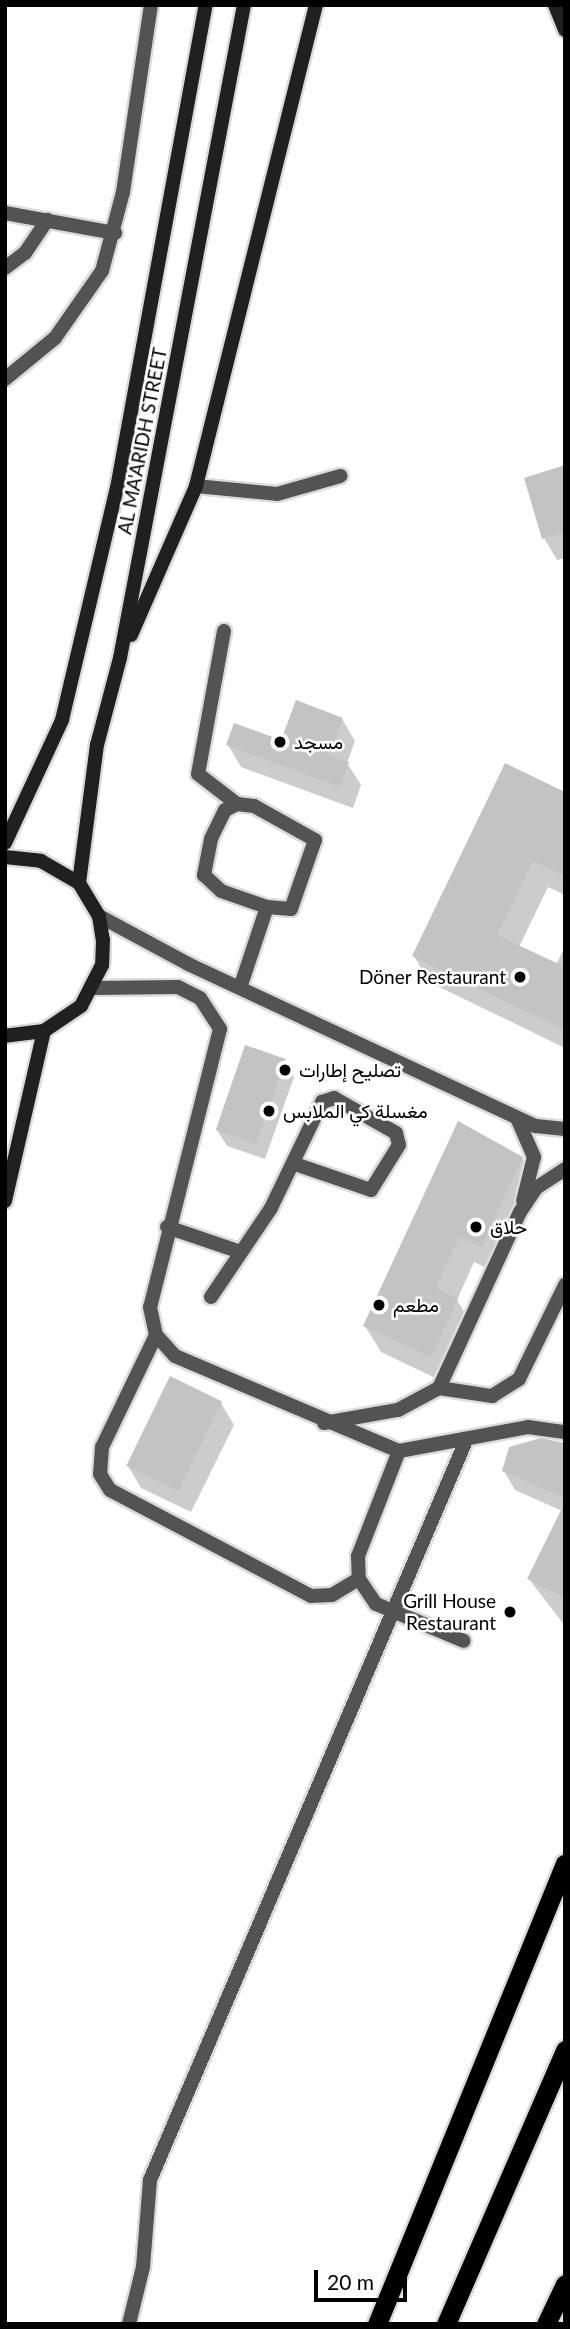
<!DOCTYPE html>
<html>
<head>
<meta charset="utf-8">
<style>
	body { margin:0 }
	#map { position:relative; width:570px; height:2329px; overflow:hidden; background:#fff; font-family:Lato,Vazirmatn,sans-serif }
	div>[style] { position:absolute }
	.shadow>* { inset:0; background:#0003 }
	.building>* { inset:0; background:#c3c3c3; transform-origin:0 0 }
	.roads { filter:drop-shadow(2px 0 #dbdbdb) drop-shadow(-2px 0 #dbdbdb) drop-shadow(0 2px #dbdbdb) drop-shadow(0 -2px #dbdbdb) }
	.service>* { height:14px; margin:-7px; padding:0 7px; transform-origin:7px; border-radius:7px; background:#535353 }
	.minor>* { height:14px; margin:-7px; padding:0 7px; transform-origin:7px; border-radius:7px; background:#535353 }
	.secondary>* { height:14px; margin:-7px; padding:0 7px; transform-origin:7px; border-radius:7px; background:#202020 }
	.trunk>* { height:19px; margin:-9.5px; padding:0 9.5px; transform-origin:9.5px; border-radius:9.5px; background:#000 }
	.dots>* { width:19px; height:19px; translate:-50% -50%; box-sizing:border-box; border:4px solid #fff; border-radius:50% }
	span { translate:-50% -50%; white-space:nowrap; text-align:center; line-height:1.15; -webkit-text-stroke:5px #fff; paint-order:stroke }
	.street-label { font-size:19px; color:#000 }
	.poi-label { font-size:19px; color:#000 }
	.left { translate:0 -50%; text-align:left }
	.right { translate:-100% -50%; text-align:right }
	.frame { position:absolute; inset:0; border:7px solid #000; pointer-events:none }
	.scale { position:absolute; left:314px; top:2270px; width:93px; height:32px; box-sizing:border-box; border:4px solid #000; border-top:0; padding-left:9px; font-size:21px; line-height:24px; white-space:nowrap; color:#000; -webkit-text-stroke:5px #fff; paint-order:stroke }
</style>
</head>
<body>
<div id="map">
	<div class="shadow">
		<div style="clip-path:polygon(565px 467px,565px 558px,557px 560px,544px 538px)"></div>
		<div style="clip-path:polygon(342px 719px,355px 741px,347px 763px,361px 785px,353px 808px,241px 767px,228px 745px,282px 742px)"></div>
		<div style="clip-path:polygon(565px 794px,565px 895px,548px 887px,519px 947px,556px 965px,565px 946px,565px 1048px,429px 982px,414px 956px)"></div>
		<div style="clip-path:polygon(285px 1061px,294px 1077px,265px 1159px,227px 1146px,217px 1130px)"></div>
		<div style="clip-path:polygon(522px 1158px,538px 1185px,497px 1273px,474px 1262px,457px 1300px,473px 1327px,446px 1383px,381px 1352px,365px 1326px)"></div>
		<div style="clip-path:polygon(221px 1403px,234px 1425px,191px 1512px,141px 1488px,128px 1466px)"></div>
		<div style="clip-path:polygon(565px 1445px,565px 1626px,529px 1579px,562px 1511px,515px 1490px,504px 1471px)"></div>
	</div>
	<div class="building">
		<div style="clip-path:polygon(565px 465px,565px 532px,542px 539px,524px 478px)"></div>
		<div style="clip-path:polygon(296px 700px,343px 718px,329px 755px,349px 762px,340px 787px,226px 745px,234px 723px,281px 740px)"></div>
		<div style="clip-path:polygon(505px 763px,565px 792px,565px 876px,533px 861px,497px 935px,565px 967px,565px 1030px,412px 956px)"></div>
		<div style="left:245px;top:1045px;width:43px;height:90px;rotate:19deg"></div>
		<div style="clip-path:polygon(458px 1121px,523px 1157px,481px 1247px,459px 1237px,436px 1288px,458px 1299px,431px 1357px,363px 1326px)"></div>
		<div style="left:170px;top:1376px;width:58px;height:100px;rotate:26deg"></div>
		<div style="clip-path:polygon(541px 1438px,565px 1443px,565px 1498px,502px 1471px,509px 1447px)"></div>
		<div style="clip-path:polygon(565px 1502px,565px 1598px,527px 1579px)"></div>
	</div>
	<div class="roads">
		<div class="service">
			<div style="left:5px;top:268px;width:25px;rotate:-37deg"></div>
			<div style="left:25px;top:253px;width:40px;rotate:-56deg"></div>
			<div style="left:5px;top:379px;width:65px;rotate:-39.4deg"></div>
			<div style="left:55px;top:338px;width:82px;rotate:-55deg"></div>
			<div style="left:102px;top:271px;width:82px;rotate:-75.1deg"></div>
			<div style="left:123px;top:192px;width:189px;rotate:-81.5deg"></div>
			<div style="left:196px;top:486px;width:81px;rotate:5.6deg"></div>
			<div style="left:277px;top:494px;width:66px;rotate:-15.9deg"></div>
			<div style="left:224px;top:631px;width:145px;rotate:100.3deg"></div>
			<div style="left:198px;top:774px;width:49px;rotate:37.6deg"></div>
			<div style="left:99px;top:916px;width:101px;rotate:28.3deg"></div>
			<div style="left:188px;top:964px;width:384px;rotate:25deg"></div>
			<div style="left:536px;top:1126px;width:29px;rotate:6deg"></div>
			<div style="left:241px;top:985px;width:82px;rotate:-71.6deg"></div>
			<div style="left:267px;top:907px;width:24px;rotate:5deg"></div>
			<div style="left:291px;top:909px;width:73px;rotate:-70.8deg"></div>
			<div style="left:315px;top:840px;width:70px;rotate:-150.9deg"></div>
			<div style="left:254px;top:806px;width:17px;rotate:-173deg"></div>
			<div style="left:237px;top:804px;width:13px;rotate:153deg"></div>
			<div style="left:225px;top:810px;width:32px;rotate:116deg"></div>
			<div style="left:211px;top:839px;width:37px;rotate:101deg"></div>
			<div style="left:204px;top:875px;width:23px;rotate:43deg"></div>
			<div style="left:221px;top:891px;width:49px;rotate:19.2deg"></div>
			<div style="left:94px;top:988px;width:84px;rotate:-0.7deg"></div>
			<div style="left:178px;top:987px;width:25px;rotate:27deg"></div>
			<div style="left:200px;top:998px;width:37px;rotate:57deg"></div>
			<div style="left:220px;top:1029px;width:287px;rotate:104.1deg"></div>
			<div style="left:150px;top:1307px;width:29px;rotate:78deg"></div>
			<div style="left:156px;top:1335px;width:28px;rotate:48deg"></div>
			<div style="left:175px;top:1356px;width:243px;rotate:23deg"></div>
			<div style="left:399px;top:1451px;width:131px;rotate:-10.5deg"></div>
			<div style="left:528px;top:1427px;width:37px;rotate:8deg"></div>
			<div style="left:517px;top:1118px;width:43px;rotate:66.4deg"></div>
			<div style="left:534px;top:1157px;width:45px;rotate:104deg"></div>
			<div style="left:167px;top:1227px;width:75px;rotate:18.7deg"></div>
			<div style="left:211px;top:1297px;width:107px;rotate:-56deg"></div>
			<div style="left:271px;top:1208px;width:118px;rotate:-64.3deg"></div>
			<div style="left:322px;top:1102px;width:13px;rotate:-18deg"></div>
			<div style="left:334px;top:1098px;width:71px;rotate:29.4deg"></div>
			<div style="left:396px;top:1133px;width:12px;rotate:76deg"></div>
			<div style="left:399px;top:1145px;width:53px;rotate:121.9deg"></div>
			<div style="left:371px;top:1190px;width:80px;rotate:-161.1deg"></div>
			<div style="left:156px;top:1335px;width:124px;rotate:115.7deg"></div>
			<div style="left:102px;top:1447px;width:27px;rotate:94deg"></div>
			<div style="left:100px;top:1474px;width:19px;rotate:58deg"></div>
			<div style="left:110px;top:1490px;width:227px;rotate:27.8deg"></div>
			<div style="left:311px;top:1596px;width:21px;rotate:-3deg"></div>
			<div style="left:332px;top:1595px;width:31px;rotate:-31deg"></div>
			<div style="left:439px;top:1388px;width:54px;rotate:8.6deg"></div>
			<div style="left:492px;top:1396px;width:32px;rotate:-32deg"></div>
			<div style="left:519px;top:1379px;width:105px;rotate:-63.9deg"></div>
			<div style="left:324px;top:1423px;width:75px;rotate:-10deg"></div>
			<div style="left:398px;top:1410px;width:47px;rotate:-28.2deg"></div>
			<div style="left:439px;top:1388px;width:194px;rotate:-65.3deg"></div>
			<div style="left:520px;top:1212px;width:29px;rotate:-56deg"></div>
			<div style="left:536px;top:1188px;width:35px;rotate:-33deg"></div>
			<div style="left:399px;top:1451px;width:113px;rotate:111.3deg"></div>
			<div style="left:358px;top:1556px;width:23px;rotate:88deg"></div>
			<div style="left:359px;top:1579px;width:30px;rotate:56deg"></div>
			<div style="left:376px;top:1604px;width:95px;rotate:22.8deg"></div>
			<div style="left:129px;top:2324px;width:59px;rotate:-76.2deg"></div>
			<div style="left:143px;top:2267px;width:87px;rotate:-85.4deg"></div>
			<div style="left:150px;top:2180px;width:801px;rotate:-66.86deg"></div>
		</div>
		<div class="minor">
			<div style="left:5px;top:213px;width:112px;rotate:10.3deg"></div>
		</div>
		<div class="secondary">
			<div style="left:555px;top:5px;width:27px;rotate:68deg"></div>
			<div style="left:131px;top:635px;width:163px;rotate:-66.4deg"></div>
			<div style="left:196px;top:486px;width:496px;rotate:-76deg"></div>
			<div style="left:5px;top:843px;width:136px;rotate:-65.1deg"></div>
			<div style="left:62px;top:720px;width:238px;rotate:-76.7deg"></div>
			<div style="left:117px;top:488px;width:491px;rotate:-79.6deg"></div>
			<div style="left:5px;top:857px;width:36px;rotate:6deg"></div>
			<div style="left:41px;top:861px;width:44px;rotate:30.1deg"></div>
			<div style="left:79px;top:883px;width:39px;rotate:59deg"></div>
			<div style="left:99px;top:916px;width:24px;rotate:81deg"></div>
			<div style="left:103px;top:940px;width:25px;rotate:92deg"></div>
			<div style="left:102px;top:965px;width:46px;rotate:117.1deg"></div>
			<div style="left:81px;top:1006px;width:45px;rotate:146deg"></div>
			<div style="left:44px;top:1031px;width:39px;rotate:173deg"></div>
			<div style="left:79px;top:883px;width:139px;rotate:-82.6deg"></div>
			<div style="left:97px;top:745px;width:90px;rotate:-75.2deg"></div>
			<div style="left:120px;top:658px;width:665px;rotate:-79.25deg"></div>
			<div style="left:5px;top:1201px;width:174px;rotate:-77.1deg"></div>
		</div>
		<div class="trunk">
			<div style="left:377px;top:2324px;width:497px;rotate:-67.8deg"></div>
			<div style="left:446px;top:2324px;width:299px;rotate:-66.5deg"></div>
			<div style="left:546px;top:2324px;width:44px;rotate:-64.6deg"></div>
		</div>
	</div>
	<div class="dots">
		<div style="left:280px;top:742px;background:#000"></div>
		<div style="left:520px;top:977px;background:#000"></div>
		<div style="left:285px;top:1070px;background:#000"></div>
		<div style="left:269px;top:1111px;background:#000"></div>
		<div style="left:476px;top:1227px;background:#000"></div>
		<div style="left:379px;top:1305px;background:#000"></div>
		<div style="left:510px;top:1612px;background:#000"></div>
	</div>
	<div class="street-label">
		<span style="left:142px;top:441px;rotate:-79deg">AL MA'ARIDH STREET</span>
	</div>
	<div class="poi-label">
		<span class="left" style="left:294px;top:742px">مسجد</span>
		<span class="right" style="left:506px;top:977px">Döner Restaurant</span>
		<span class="left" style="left:299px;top:1070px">تصليح إطارات</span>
		<span class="left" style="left:283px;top:1111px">مغسلة كي الملابس</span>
		<span class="left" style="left:490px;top:1227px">حلاق</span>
		<span class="left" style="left:393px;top:1305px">مطعم</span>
		<span class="right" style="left:496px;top:1612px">Grill House<br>Restaurant</span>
	</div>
	<div class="frame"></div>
	<div class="scale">20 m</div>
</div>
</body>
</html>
